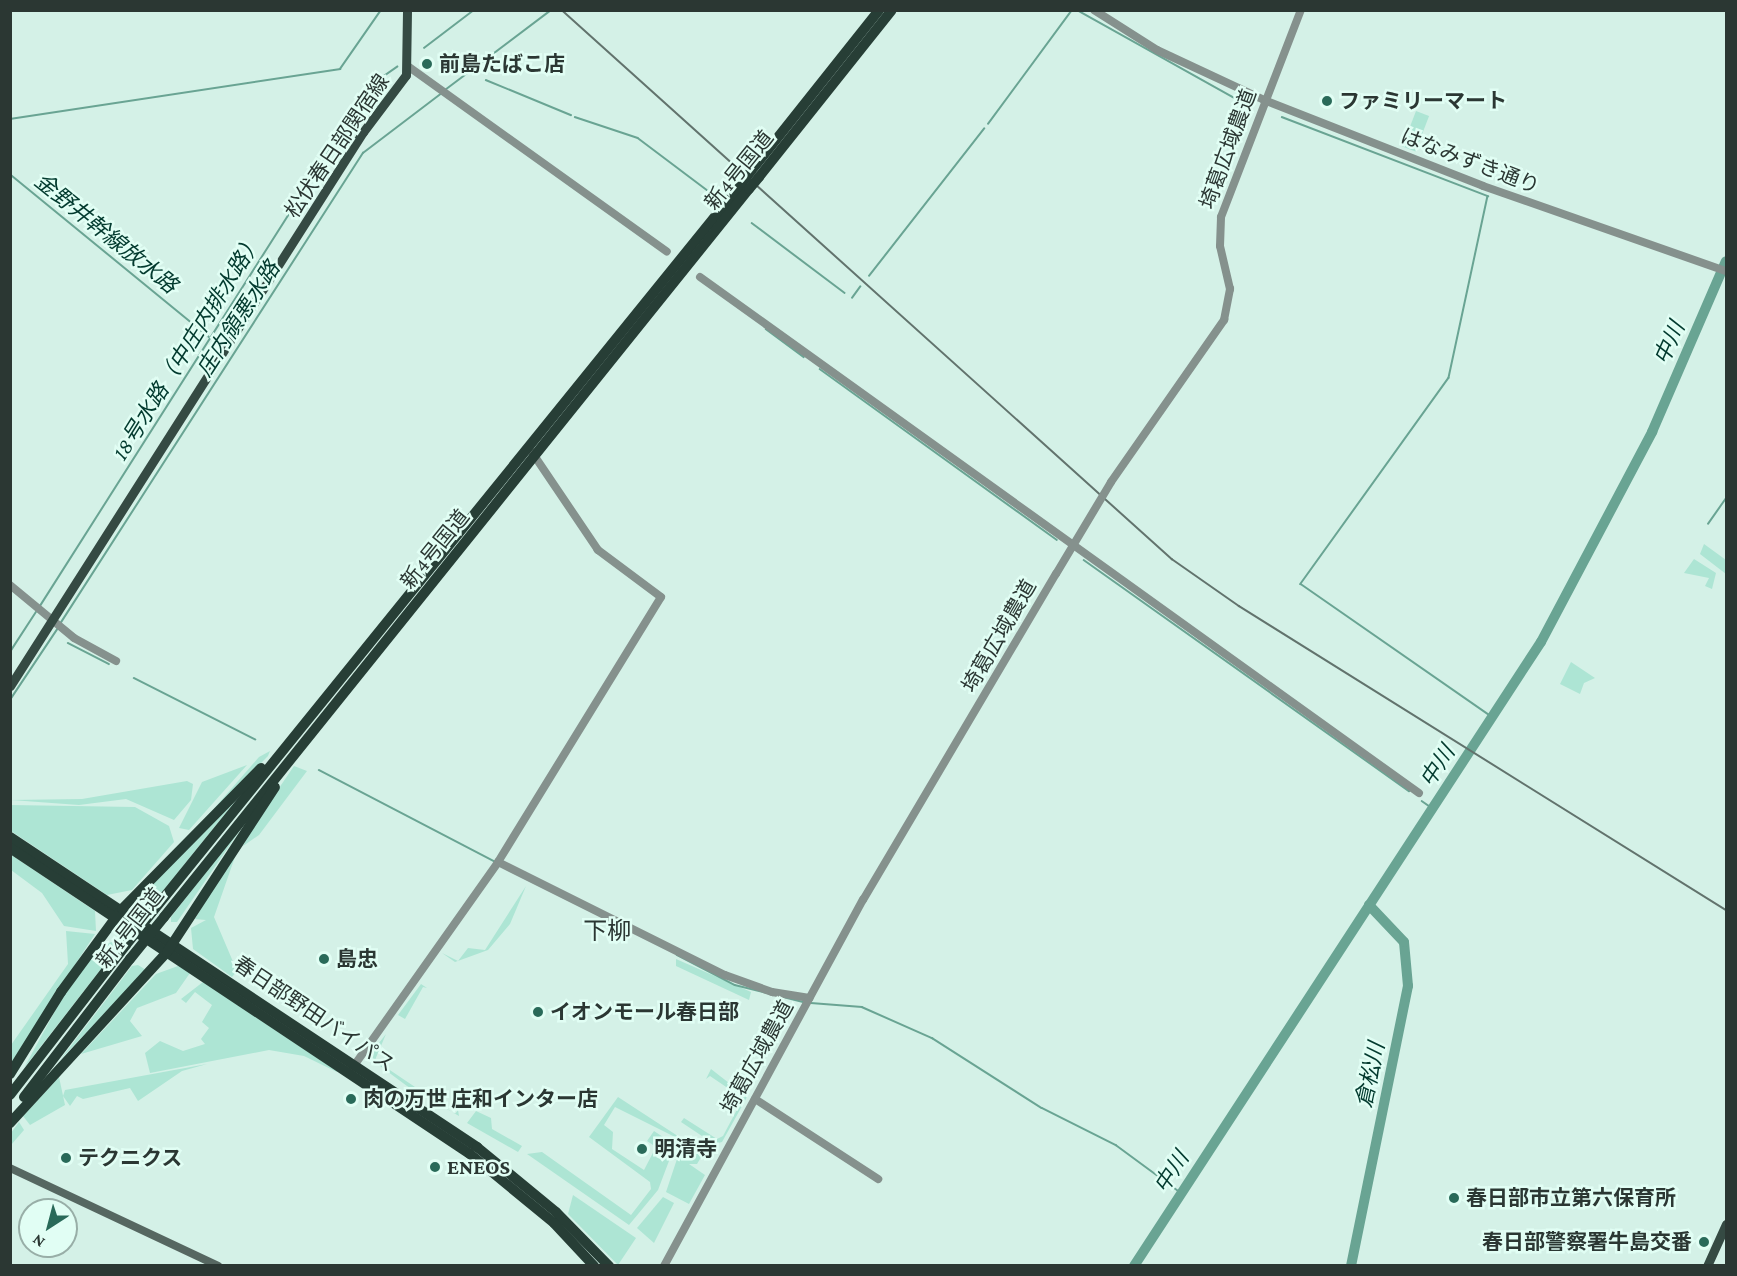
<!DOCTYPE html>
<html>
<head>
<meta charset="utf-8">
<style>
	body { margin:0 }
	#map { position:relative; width:1737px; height:1276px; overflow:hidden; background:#d4f1e7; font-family:"Crimson Pro","Noto Sans JP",serif }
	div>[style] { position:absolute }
	.green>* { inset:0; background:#ade5d4; transform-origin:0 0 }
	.stream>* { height:1.5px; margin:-0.75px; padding:0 0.75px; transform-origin:0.75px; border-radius:0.75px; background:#69a493 }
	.river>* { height:10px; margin:-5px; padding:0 5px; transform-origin:5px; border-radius:5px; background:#69a493 }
	.tertiary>* { height:8px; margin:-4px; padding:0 4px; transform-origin:4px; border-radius:4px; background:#85918d }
	.secondary>* { height:8px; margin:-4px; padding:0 4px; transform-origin:4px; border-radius:4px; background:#566761 }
	.primary>* { height:9px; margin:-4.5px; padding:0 4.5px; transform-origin:4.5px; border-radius:4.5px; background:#354a43 }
	.trunk>* { height:10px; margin:-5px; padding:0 5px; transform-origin:5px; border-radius:5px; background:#273e36 }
	.rail>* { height:1.5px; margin:-0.75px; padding:0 0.75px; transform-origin:0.75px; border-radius:0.75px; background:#62736d }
	.tertiary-bridge>* { height:8px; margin:-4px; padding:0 4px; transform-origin:4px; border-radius:4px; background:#85918d }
	.trunk-bridge>* { height:10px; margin:-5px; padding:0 5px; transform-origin:5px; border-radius:5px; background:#273e36 }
	.dots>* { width:16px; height:16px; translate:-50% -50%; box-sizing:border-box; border:3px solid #e1fef4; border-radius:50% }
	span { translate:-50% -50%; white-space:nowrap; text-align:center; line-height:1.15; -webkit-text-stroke:5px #e1fef4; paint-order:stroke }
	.poi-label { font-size:21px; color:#2b3733; font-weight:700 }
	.left { translate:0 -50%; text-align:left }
	.right { translate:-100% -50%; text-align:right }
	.street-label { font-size:21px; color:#2b3733 }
	.water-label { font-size:22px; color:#023a2e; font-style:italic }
	.quarter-label { font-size:24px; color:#2b3733 }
	.frame { position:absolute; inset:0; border:12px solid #2b3733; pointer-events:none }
	.north { position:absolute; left:18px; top:1198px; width:60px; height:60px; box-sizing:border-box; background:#e1fef4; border:2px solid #98aea7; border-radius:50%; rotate:216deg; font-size:16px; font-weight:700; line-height:24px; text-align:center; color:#2b3733 }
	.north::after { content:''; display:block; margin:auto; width:21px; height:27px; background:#296a59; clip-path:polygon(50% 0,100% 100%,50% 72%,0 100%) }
</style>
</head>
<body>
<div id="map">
	<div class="green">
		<div style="left:1416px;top:111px;width:14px;height:38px;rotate:21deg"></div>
		<div style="clip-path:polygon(1704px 544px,1726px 560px,1726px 574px,1700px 554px)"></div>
		<div style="clip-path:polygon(1694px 559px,1716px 573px,1712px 589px,1705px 586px,1709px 578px,1684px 573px)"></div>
		<div style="clip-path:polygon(1571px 662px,1595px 678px,1584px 683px,1580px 694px,1560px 684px)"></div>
		<div style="clip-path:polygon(270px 751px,268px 756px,198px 827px,259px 757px)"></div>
		<div style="clip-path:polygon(247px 765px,189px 830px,179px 828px,202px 782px)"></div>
		<div style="clip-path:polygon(294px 766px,307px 771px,259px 835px,243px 846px,250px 833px,236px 854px,214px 917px,237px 971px,232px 977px,193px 949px,191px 928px,206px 920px,195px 919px,234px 854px)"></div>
		<div style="clip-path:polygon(187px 781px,193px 784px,191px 800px,174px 820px,126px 799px,79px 805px,11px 800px,82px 799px)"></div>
		<div style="clip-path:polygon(249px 784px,149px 908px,144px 891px)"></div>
		<div style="clip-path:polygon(10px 805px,135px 807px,169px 826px,174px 842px,132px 890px,107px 895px,11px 831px)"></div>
		<div style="clip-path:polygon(256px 807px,177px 922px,171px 922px,171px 917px)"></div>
		<div style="clip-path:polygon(10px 854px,95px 911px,96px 931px,64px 926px,42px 893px,11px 870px)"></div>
		<div style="clip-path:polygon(526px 886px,510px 924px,488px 950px,455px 962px,442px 953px,458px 961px,468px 948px,485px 950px)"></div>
		<div style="clip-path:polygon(66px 931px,95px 934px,11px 1063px,11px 1045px,68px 964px)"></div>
		<div style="clip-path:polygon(116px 940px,122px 942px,24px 1068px,67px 989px,100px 947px)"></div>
		<div style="clip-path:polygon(676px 959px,751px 992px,749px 1000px,676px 966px)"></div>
		<div style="clip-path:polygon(138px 965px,146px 970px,60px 1060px,132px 966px)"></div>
		<div style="clip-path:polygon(178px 966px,190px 973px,176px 993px,137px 1008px,130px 1021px,142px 1036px,81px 1054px,156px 974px)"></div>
		<div style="clip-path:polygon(203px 982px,337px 1071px,337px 1072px,304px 1056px,269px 1050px,150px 1073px,145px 1053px,160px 1041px,183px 1051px,205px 1044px,201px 1039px,209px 1028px,202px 1022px,212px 1005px,195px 992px,186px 1003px,181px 999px)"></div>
		<div style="clip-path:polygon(421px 984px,427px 988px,423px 987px,405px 1019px,398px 1015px)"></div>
		<div style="clip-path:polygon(386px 1034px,375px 1060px,455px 1114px,458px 1110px,459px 1116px,407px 1086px,368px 1057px)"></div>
		<div style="clip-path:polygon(207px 1064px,182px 1071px,138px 1101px,130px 1088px,83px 1099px,77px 1096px,70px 1106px,63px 1096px,65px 1090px)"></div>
		<div style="clip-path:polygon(711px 1069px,747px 1097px,722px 1142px,714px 1144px,681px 1122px,684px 1118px,717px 1139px,723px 1136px,740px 1104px,738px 1095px,710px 1076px,706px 1079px)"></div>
		<div style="clip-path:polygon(59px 1077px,65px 1105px,30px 1125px,23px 1116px)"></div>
		<div style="clip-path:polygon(618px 1097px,713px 1159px,703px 1154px,697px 1164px,689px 1164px,705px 1175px,689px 1204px,666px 1192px,683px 1141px,615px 1107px,604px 1125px,613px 1132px,612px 1149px,644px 1170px,656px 1147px,647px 1141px,654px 1131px,675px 1145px,658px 1190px,629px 1225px,527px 1154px,542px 1152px,631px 1215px,651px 1189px,650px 1182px,589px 1137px)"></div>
		<div style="clip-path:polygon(476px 1111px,491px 1118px,492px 1129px,522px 1146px,518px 1152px,467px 1123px)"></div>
		<div style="clip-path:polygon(19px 1122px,24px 1130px,11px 1145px,11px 1133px)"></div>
		<div style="clip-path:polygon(573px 1195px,636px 1238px,618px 1265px,568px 1214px)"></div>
		<div style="clip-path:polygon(663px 1197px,674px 1203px,654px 1243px,637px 1228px)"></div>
	</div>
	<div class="stream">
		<div style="left:1077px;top:10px;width:184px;rotate:29.2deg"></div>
		<div style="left:424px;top:48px;width:63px;rotate:-37.2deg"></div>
		<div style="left:486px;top:80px;width:92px;rotate:22.4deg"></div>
		<div style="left:445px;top:90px;width:133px;rotate:-37deg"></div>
		<div style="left:575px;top:117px;width:66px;rotate:18.4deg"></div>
		<div style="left:638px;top:138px;width:86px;rotate:37deg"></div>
		<div style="left:1282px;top:117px;width:221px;rotate:21deg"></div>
		<div style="left:1488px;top:196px;width:186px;rotate:102.1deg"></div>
		<div style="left:1449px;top:378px;width:254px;rotate:125.7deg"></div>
		<div style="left:1301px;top:584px;width:235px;rotate:34.8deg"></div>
		<div style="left:10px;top:119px;width:334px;rotate:-8.6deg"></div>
		<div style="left:340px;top:69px;width:72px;rotate:-55.2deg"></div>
		<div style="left:988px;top:124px;width:142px;rotate:-53.6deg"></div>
		<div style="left:10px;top:174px;width:257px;rotate:39.3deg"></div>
		<div style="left:752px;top:223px;width:116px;rotate:37deg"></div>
		<div style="left:869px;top:276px;width:187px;rotate:-52deg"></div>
		<div style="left:852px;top:298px;width:14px;rotate:-54deg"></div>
		<div style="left:766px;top:329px;width:47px;rotate:36.4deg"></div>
		<div style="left:820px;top:369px;width:292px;rotate:35.8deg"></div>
		<div style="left:1708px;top:524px;width:32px;rotate:-55deg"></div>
		<div style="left:1084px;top:560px;width:399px;rotate:35.4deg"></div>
		<div style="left:40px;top:606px;width:617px;rotate:-57.57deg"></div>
		<div style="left:371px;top:85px;width:32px;rotate:-35deg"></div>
		<div style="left:60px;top:624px;width:560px;rotate:-57.25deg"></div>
		<div style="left:363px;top:153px;width:99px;rotate:-37.2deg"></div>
		<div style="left:68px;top:643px;width:46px;rotate:27.1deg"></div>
		<div style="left:10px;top:652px;width:48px;rotate:-57deg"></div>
		<div style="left:134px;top:678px;width:136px;rotate:26.8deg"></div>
		<div style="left:10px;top:700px;width:87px;rotate:-56.3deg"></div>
		<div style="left:319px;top:770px;width:197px;rotate:27.5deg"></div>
		<div style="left:1422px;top:801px;width:16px;rotate:35deg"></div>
		<div style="left:677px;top:955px;width:65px;rotate:27.3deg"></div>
		<div style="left:735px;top:985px;width:70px;rotate:14deg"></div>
		<div style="left:811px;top:1003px;width:51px;rotate:4.5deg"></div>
		<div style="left:862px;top:1007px;width:77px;rotate:23.9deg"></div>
		<div style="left:932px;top:1038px;width:130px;rotate:32.5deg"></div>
		<div style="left:1042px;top:1108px;width:83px;rotate:26.6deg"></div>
		<div style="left:1116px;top:1145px;width:81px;rotate:36.4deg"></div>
	</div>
	<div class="river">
		<div style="left:1134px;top:1266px;width:745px;rotate:-56.89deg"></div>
		<div style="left:1541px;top:642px;width:238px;rotate:-62.1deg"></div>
		<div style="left:1652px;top:432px;width:186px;rotate:-66.6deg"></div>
		<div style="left:1351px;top:1266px;width:286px;rotate:-78.5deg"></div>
		<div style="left:1408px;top:986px;width:44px;rotate:-95.2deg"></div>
		<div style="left:1404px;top:942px;width:51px;rotate:-133.4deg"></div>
	</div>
	<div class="tertiary">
		<div style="left:1094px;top:10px;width:75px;rotate:32.4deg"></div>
		<div style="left:1157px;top:50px;width:118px;rotate:25deg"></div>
		<div style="left:1264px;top:100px;width:235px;rotate:21.4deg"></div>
		<div style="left:1483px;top:186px;width:257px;rotate:19.3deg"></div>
		<div style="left:409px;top:67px;width:317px;rotate:35.6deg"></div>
		<div style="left:700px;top:277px;width:885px;rotate:35.67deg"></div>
		<div style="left:1111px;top:482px;width:198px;rotate:-55.1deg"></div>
		<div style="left:1224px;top:320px;width:32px;rotate:-79deg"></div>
		<div style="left:1230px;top:289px;width:44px;rotate:-103.1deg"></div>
		<div style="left:1220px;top:246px;width:29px;rotate:-88deg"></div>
		<div style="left:1221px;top:217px;width:222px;rotate:-68.9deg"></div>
		<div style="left:10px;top:585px;width:83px;rotate:39.6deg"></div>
		<div style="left:74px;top:638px;width:48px;rotate:28.7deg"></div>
		<div style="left:498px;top:862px;width:254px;rotate:26.5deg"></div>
		<div style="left:725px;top:975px;width:50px;rotate:19.9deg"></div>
		<div style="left:772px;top:992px;width:38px;rotate:9deg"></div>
		<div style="left:351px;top:1070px;width:255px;rotate:-54.7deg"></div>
		<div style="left:498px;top:862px;width:311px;rotate:-58.4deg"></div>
		<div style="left:661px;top:597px;width:79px;rotate:-143.3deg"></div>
		<div style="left:598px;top:550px;width:118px;rotate:-124deg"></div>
		<div style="left:755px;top:1099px;width:147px;rotate:33deg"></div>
		<div style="left:664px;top:1266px;width:417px;rotate:-61.5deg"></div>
		<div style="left:863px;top:900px;width:379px;rotate:-59.4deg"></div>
	</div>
	<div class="secondary">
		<div style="left:10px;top:1168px;width:230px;rotate:25.2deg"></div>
	</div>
	<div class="primary">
		<div style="left:10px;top:686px;width:657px;rotate:-57.5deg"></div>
		<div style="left:363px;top:132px;width:71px;rotate:-53deg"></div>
		<div style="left:406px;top:75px;width:65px;rotate:-89.1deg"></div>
		<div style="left:1707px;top:1266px;width:46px;rotate:-65.7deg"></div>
	</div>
	<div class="trunk">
		<div style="left:751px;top:171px;width:206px;rotate:-51.5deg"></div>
		<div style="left:759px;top:177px;width:213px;rotate:-51.5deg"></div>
		<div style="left:10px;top:837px;width:561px;rotate:33.58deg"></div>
		<div style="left:477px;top:1147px;width:102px;rotate:39.4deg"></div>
		<div style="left:556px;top:1212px;width:76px;rotate:45.5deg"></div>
		<div style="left:10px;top:848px;width:552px;rotate:33.63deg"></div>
		<div style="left:470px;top:1154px;width:109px;rotate:39.4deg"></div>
		<div style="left:554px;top:1223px;width:59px;rotate:47.1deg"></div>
		<div style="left:153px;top:911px;width:936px;rotate:-51.02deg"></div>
		<div style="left:164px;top:917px;width:934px;rotate:-51.22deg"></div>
		<div style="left:10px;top:1074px;width:97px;rotate:-58.1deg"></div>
		<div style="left:61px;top:992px;width:103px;rotate:-53.7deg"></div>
		<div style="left:122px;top:909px;width:198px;rotate:-45.4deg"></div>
		<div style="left:10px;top:1095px;width:190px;rotate:-52.3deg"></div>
		<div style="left:24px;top:1097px;width:174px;rotate:-52.5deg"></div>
		<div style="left:10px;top:1123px;width:232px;rotate:-47.4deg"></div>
		<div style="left:167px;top:952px;width:197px;rotate:-56.8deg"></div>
	</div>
	<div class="rail">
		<div style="left:562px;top:10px;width:821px;rotate:41.99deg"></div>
		<div style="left:1172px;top:559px;width:82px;rotate:35deg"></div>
		<div style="left:1239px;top:606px;width:574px;rotate:31.97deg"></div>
	</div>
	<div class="tertiary-bridge">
		<div style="left:1056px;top:574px;width:107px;rotate:-59.1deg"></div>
	</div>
	<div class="trunk-bridge">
		<div style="left:742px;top:183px;width:15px;rotate:-53deg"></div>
		<div style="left:749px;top:189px;width:16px;rotate:-50deg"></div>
		<div style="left:126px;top:945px;width:43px;rotate:-51.5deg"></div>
		<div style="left:130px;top:959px;width:54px;rotate:-51deg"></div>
	</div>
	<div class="dots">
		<div style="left:427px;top:64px;background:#296a59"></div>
		<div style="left:1327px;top:101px;background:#296a59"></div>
		<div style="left:324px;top:959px;background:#296a59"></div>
		<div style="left:538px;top:1012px;background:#296a59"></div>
		<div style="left:351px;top:1099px;background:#296a59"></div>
		<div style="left:642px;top:1149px;background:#296a59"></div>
		<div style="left:66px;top:1158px;background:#296a59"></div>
		<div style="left:435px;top:1167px;background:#296a59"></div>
		<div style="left:1454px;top:1198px;background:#296a59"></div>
		<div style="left:1704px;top:1242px;background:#296a59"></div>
	</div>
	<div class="poi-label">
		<span class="left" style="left:439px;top:64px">前島たばこ店</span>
		<span class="left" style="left:1339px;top:101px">ファミリーマート</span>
		<span class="left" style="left:336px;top:959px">島忠</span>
		<span class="left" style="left:550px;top:1012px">イオンモール春日部</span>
		<span class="left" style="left:363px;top:1099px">肉の万世 庄和インター店</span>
		<span class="left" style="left:654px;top:1149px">明清寺</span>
		<span class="left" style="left:78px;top:1158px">テクニクス</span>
		<span class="left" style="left:447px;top:1167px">ENEOS</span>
		<span class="left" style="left:1466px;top:1198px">春日部市立第六保育所</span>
		<span class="right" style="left:1692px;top:1242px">春日部警察署牛島交番</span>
	</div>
	<div class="street-label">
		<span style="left:337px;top:146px;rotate:-56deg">松伏春日部関宿線</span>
		<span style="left:1228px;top:149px;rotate:-70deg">埼葛広域農道</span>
		<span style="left:1470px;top:161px;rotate:21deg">はなみずき通り</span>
		<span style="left:739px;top:170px;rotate:-51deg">新4号国道</span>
		<span style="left:435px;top:549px;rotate:-51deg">新4号国道</span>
		<span style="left:999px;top:636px;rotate:-60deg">埼葛広域農道</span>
		<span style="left:130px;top:928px;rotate:-52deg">新4号国道</span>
		<span style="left:314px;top:1014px;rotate:34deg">春日部野田バイパス</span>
		<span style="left:757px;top:1057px;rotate:-61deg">埼葛広域農道</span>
	</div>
	<div class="water-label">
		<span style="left:106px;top:233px;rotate:39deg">金野井幹線放水路</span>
		<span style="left:238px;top:319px;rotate:-57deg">庄内領悪水路</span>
		<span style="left:1669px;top:343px;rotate:-66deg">中川</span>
		<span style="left:187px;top:347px;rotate:-58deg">18号水路（中庄内排水路）</span>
		<span style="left:1437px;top:766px;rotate:-57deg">中川</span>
		<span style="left:1370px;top:1075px;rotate:-78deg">倉松川</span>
		<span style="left:1171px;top:1172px;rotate:-57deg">中川</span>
	</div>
	<div class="quarter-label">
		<span style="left:607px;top:931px">下柳</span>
	</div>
	<div class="frame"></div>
	<div class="north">N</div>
</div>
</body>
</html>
